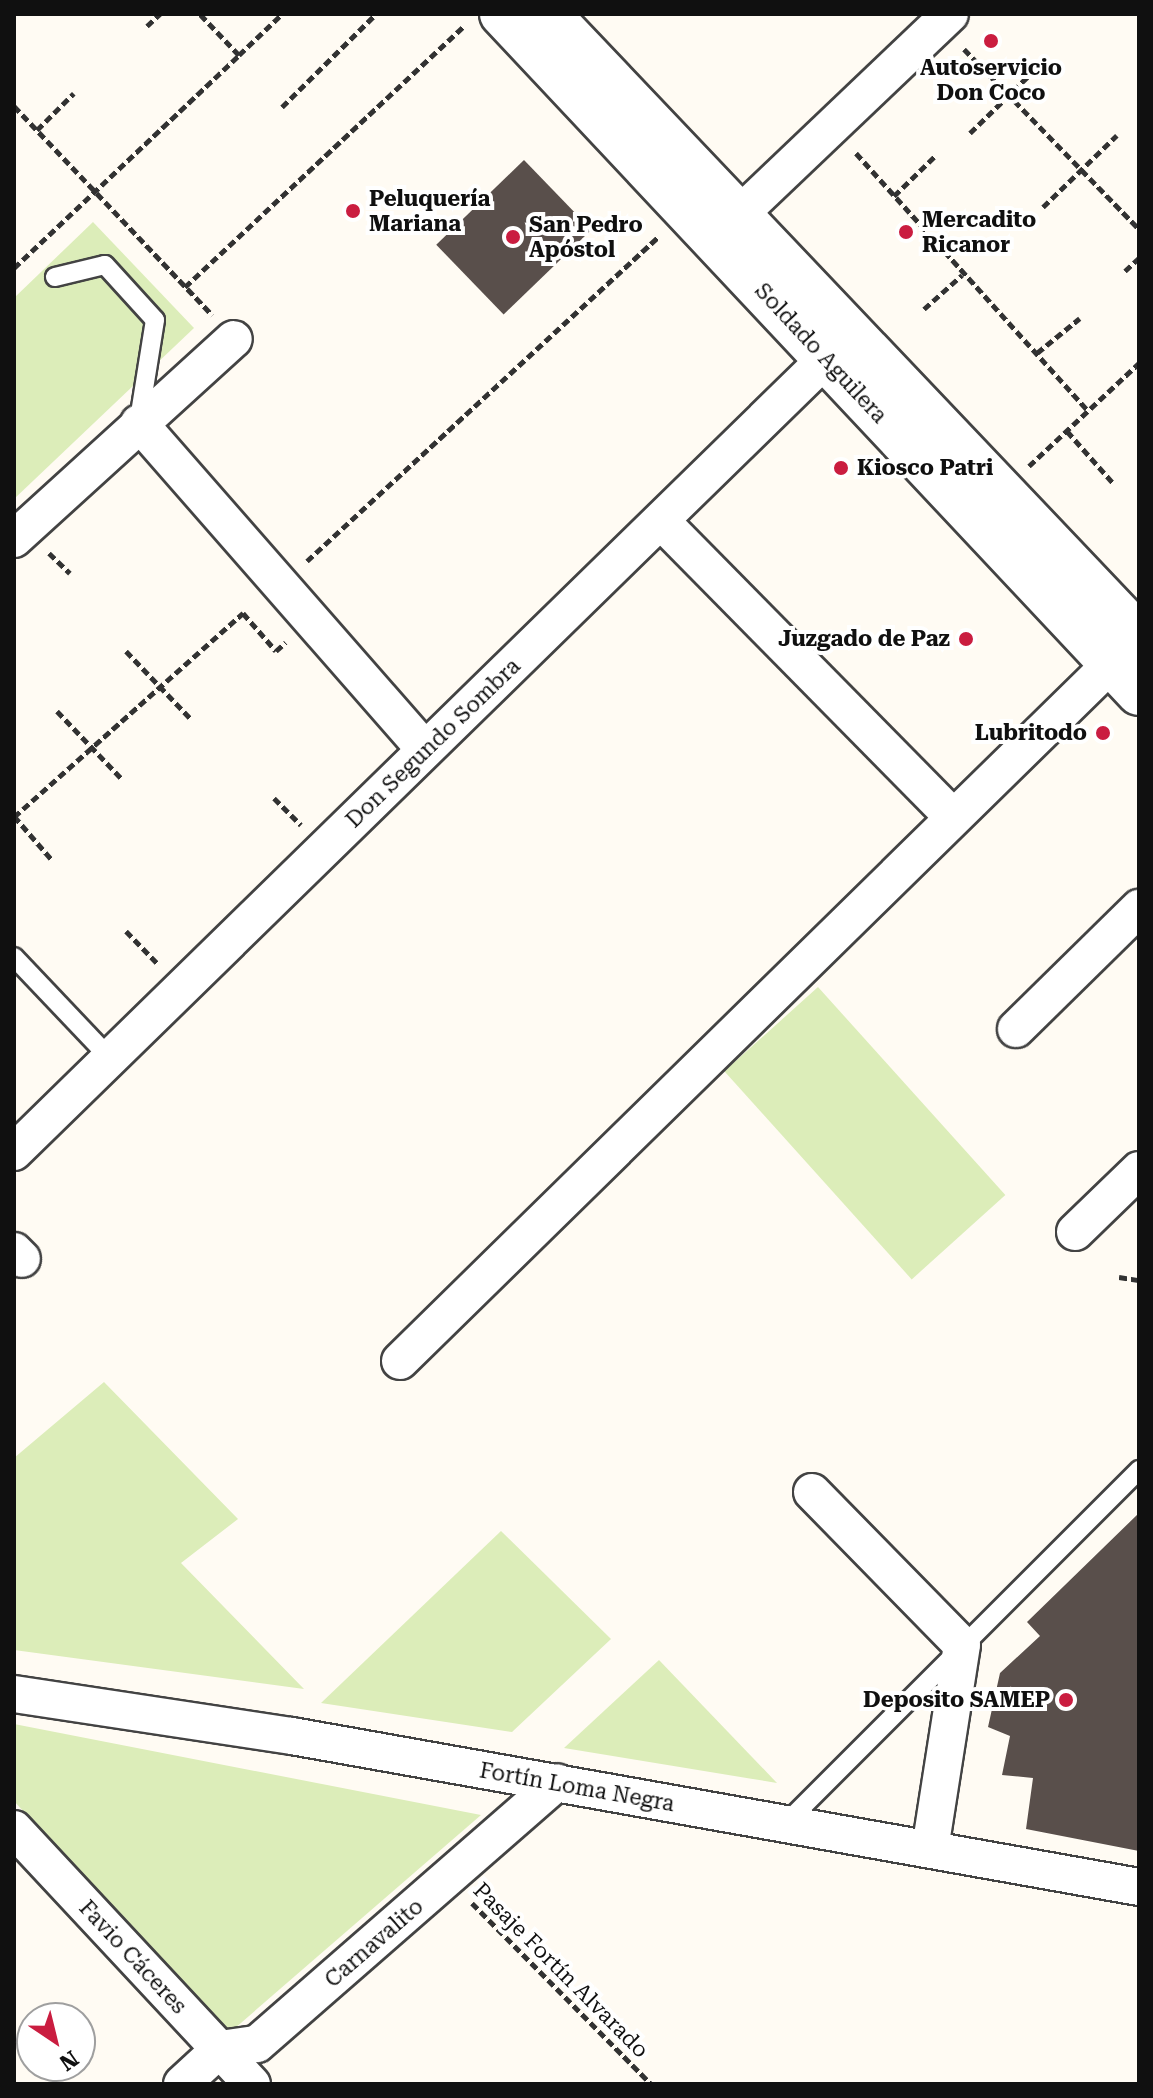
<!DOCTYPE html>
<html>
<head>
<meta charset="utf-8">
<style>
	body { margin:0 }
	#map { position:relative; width:1153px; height:2098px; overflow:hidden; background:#fffbf3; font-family:"Roboto Serif",serif }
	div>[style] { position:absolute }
	.green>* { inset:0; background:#dcedb9; transform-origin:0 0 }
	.building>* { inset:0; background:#594f4b; transform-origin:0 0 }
	.path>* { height:5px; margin-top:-2.5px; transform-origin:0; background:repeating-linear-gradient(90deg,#323232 0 8px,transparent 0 12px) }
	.roads { filter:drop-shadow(2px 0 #434343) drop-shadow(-2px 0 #434343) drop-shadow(0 2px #434343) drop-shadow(0 -2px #434343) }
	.service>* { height:18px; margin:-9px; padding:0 9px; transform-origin:9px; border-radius:9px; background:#fff }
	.minor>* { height:36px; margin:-18px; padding:0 18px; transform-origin:18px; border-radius:18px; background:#fff }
	.tertiary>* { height:44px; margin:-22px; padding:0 22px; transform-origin:22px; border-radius:22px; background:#fff }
	.dots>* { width:22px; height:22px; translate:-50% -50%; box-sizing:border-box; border:4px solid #fff; border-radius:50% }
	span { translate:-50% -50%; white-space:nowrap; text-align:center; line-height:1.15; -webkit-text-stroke:8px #fff; paint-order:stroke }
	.poi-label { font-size:22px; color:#101010; font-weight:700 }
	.left { translate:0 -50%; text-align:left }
	.right { translate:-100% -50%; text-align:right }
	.street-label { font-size:22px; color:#101010 }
	.frame { position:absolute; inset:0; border:16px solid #101010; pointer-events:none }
	.north { position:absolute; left:16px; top:2002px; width:80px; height:80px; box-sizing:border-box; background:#fff; border:2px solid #9f9f9f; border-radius:50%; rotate:145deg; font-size:22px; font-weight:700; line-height:32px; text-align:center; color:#101010 }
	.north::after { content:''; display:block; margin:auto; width:28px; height:36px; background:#ca1d40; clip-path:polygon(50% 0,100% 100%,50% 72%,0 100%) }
</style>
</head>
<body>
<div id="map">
	<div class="green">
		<div style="clip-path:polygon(93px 222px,194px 328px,14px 499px,14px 298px)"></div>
		<div style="left:818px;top:987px;width:280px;height:126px;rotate:48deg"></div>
		<div style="clip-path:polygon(104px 1382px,238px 1519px,181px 1563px,304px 1689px,14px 1650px,14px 1458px)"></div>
		<div style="clip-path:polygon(501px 1531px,611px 1639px,512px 1732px,321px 1703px)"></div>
		<div style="clip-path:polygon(659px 1660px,777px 1783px,564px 1748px)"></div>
		<div style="clip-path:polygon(14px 1724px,481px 1815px,227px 2035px,14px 1801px)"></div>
	</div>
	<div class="building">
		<div style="left:524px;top:160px;width:97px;height:122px;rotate:46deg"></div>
		<div style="clip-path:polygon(1139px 1513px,1139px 1851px,1026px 1829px,1033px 1778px,1002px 1775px,1010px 1736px,988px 1727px,1000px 1673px,1040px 1636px,1027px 1622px)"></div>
	</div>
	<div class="path">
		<div style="left:147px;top:26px;width:18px;rotate:-43deg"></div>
		<div style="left:964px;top:49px;width:251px;rotate:45.8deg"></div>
		<div style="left:239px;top:55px;width:59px;rotate:-43.6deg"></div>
		<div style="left:14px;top:106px;width:288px;rotate:46.5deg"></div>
		<div style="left:282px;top:107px;width:132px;rotate:-44.7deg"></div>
		<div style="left:37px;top:130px;width:52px;rotate:-45deg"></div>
		<div style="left:970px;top:133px;width:109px;rotate:-44.3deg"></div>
		<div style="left:856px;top:153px;width:347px;rotate:48deg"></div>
		<div style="left:894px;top:196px;width:57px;rotate:-44.3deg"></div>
		<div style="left:1043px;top:207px;width:103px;rotate:-44.2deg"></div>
		<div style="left:14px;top:268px;width:310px;rotate:-43.4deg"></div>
		<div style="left:239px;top:55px;width:57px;rotate:-133.6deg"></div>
		<div style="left:1125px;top:271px;width:19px;rotate:-43deg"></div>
		<div style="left:185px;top:287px;width:383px;rotate:-43.1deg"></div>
		<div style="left:924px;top:309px;width:51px;rotate:-41.8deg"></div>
		<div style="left:1037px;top:353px;width:55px;rotate:-39.1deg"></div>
		<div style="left:1067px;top:431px;width:69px;rotate:48.5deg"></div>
		<div style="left:1029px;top:466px;width:151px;rotate:-43.1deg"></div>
		<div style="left:49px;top:553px;width:29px;rotate:44deg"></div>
		<div style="left:307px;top:561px;width:478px;rotate:-42.7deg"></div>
		<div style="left:126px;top:651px;width:94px;rotate:46.3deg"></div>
		<div style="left:57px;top:711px;width:95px;rotate:46.3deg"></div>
		<div style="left:274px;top:798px;width:38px;rotate:45deg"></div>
		<div style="left:14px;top:816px;width:58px;rotate:49.2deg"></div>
		<div style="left:14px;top:817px;width:307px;rotate:-41.7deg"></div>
		<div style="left:243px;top:613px;width:50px;rotate:49deg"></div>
		<div style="left:276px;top:651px;width:13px;rotate:-42deg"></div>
		<div style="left:126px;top:931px;width:47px;rotate:45.9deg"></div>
		<div style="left:1119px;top:1277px;width:20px;rotate:9deg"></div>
		<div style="left:472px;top:1903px;width:255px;rotate:45.3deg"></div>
	</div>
	<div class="roads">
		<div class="service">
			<div style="left:55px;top:277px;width:51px;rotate:-13.5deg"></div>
			<div style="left:105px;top:265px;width:74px;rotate:47.7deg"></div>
			<div style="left:155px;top:320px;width:101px;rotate:99.1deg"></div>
			<div style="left:14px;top:957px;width:139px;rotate:46.5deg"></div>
			<div style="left:785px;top:1824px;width:501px;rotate:-45deg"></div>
		</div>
		<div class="minor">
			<div style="left:742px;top:212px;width:287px;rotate:-43.6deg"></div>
			<div style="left:139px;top:423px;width:434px;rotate:48.8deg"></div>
			<div style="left:661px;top:521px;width:416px;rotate:45.4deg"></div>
			<div style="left:14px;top:539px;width:297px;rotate:-42.3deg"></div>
			<div style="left:1016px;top:1029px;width:173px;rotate:-44.5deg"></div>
			<div style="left:14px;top:1152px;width:1162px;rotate:-44.34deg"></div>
			<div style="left:1075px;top:1232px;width:89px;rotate:-44.1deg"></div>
			<div style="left:14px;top:1251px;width:11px;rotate:45deg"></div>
			<div style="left:400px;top:1361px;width:1021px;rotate:-44.44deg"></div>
			<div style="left:812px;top:1492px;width:214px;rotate:45.6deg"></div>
			<div style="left:962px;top:1645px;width:207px;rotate:98.9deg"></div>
			<div style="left:14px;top:1694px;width:281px;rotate:8.6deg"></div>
			<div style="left:292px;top:1736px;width:860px;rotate:10.11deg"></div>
			<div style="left:14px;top:1829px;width:349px;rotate:47deg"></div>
			<div style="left:182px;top:2084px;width:52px;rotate:-42.6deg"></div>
			<div style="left:220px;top:2049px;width:37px;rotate:-8deg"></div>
			<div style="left:257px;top:2044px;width:398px;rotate:-41.1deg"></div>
		</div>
		<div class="tertiary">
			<div style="left:502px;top:14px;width:931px;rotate:46.83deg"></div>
			<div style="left:548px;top:14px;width:858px;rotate:46.46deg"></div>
		</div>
	</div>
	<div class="dots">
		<div style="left:991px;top:41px;background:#ca1d40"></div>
		<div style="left:353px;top:211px;background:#ca1d40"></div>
		<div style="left:906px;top:232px;background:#ca1d40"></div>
		<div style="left:513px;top:237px;background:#ca1d40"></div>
		<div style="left:841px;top:468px;background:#ca1d40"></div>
		<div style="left:966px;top:639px;background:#ca1d40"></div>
		<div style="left:1103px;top:733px;background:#ca1d40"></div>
		<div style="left:1066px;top:1700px;background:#ca1d40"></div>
	</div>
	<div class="poi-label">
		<span style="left:991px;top:80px">Autoservicio<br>Don Coco</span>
		<span class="left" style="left:369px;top:211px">Peluquería<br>Mariana</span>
		<span class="left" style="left:922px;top:232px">Mercadito<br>Ricanor</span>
		<span class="left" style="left:529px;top:237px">San Pedro<br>Apóstol</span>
		<span class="left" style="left:857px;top:468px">Kiosco Patri</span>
		<span class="right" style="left:950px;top:639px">Juzgado de Paz</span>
		<span class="right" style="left:1087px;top:733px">Lubritodo</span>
		<span class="right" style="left:1050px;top:1700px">Deposito SAMEP</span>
	</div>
	<div class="street-label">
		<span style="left:821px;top:353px;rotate:47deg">Soldado Aguilera</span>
		<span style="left:433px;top:743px;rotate:-44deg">Don Segundo Sombra</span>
		<span style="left:577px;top:1787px;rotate:10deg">Fortín Loma Negra</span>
		<span style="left:374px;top:1943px;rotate:-41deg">Carnavalito</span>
		<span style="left:133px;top:1957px;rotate:47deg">Favio Cáceres</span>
		<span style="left:561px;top:1970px;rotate:45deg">Pasaje Fortín Alvarado</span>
	</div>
	<div class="frame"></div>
	<div class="north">N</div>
</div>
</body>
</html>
